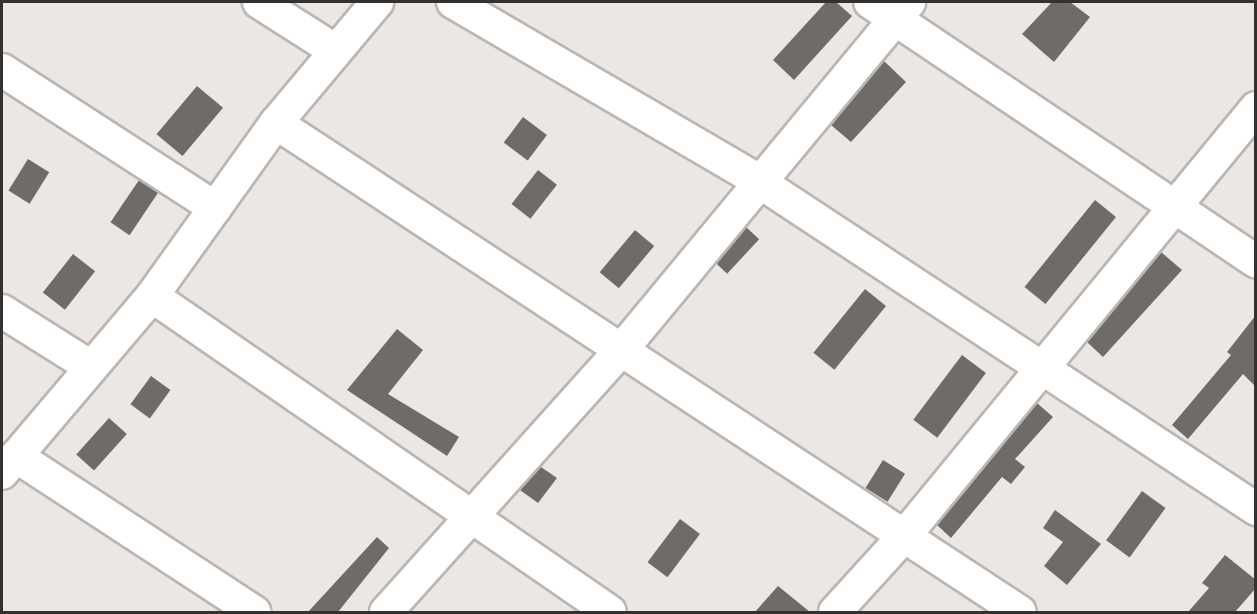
<!DOCTYPE html>
<html>
<head>
<meta charset="utf-8">
<style>
	body { margin:0 }
	#map { position:relative; width:1257px; height:614px; overflow:hidden; background:#ede7e3; font-family:"Playfair Display",serif }
	div>[style] { position:absolute }
	.building>* { inset:0; background:#6f6c68; transform-origin:0 0 }
	.roads { filter:drop-shadow(2px 0 #bcb6b3) drop-shadow(-2px 0 #bcb6b3) drop-shadow(0 2px #bcb6b3) drop-shadow(0 -2px #bcb6b3) }
	.minor>* { height:32px; margin:-16px; padding:0 16px; transform-origin:16px; border-radius:16px; background:#fff }
	span { translate:-50% -50%; white-space:nowrap; text-align:center; line-height:1.15; -webkit-text-stroke:6px #fff; paint-order:stroke }
	.frame { position:absolute; inset:0; border:3px solid #343230; pointer-events:none }
</style>
</head>
<body>
<div id="map">
	<div class="building">
		<div style="clip-path:polygon(826px 2px,836px 2px,852px 16px,794px 80px,773px 60px)"></div>
		<div style="clip-path:polygon(1052px 2px,1070px 2px,1090px 17px,1054px 62px,1022px 34px)"></div>
		<div style="clip-path:polygon(884px 61px,906px 82px,851px 142px,831px 125px)"></div>
		<div style="left:197px;top:86px;width:34px;height:63px;rotate:40deg"></div>
		<div style="left:523px;top:117px;width:30px;height:32px;rotate:37deg"></div>
		<div style="left:28px;top:159px;width:25px;height:37px;rotate:32deg"></div>
		<div style="left:538px;top:170px;width:24px;height:43px;rotate:38deg"></div>
		<div style="left:139px;top:180px;width:23px;height:51px;rotate:34deg"></div>
		<div style="left:1095px;top:200px;width:27px;height:112px;rotate:39deg"></div>
		<div style="left:746px;top:227px;width:18px;height:47px;rotate:43deg"></div>
		<div style="left:635px;top:230px;width:25px;height:55px;rotate:40deg"></div>
		<div style="clip-path:polygon(1161px 252px,1182px 270px,1103px 357px,1087px 342px)"></div>
		<div style="left:73px;top:254px;width:28px;height:49px;rotate:38deg"></div>
		<div style="left:865px;top:289px;width:27px;height:82px;rotate:39deg"></div>
		<div style="clip-path:polygon(1256px 315px,1256px 387px,1243px 374px,1188px 439px,1172px 425px,1231px 355px,1227px 352px)"></div>
		<div style="clip-path:polygon(397px 329px,423px 350px,388px 394px,459px 437px,447px 456px,347px 390px)"></div>
		<div style="left:962px;top:355px;width:30px;height:81px;rotate:37deg"></div>
		<div style="left:151px;top:376px;width:24px;height:35px;rotate:36deg"></div>
		<div style="clip-path:polygon(1037px 403px,1053px 417px,1015px 459px,1025px 467px,1011px 484px,1002px 477px,951px 538px,937px 525px)"></div>
		<div style="left:109px;top:418px;width:24px;height:49px;rotate:42deg"></div>
		<div style="left:883px;top:460px;width:26px;height:33px;rotate:32deg"></div>
		<div style="clip-path:polygon(541px 467px,557px 478px,538px 503px,520px 490px)"></div>
		<div style="left:1142px;top:491px;width:29px;height:61px;rotate:36deg"></div>
		<div style="clip-path:polygon(1055px 510px,1101px 544px,1067px 585px,1044px 566px,1063px 542px,1043px 528px)"></div>
		<div style="left:680px;top:519px;width:25px;height:54px;rotate:37deg"></div>
		<div style="clip-path:polygon(377px 537px,389px 548px,338px 612px,308px 612px)"></div>
		<div style="clip-path:polygon(1225px 555px,1256px 580px,1256px 588px,1235px 612px,1188px 612px,1209px 588px,1202px 583px)"></div>
		<div style="clip-path:polygon(778px 586px,810px 612px,755px 612px)"></div>
	</div>
	<div class="roads">
		<div class="minor">
			<div style="left:259px;top:2px;width:91px;rotate:32.5deg"></div>
			<div style="left:453px;top:2px;width:346px;rotate:30.3deg"></div>
			<div style="left:752px;top:177px;width:604px;rotate:33.37deg"></div>
			<div style="left:870px;top:2px;width:465px;rotate:33.9deg"></div>
			<div style="left:2px;top:70px;width:254px;rotate:32.9deg"></div>
			<div style="left:276px;top:123px;width:890px;rotate:33.32deg"></div>
			<div style="left:152px;top:296px;width:556px;rotate:34.6deg"></div>
			<div style="left:2px;top:311px;width:105px;rotate:32.2deg"></div>
			<div style="left:16px;top:456px;width:285px;rotate:33.2deg"></div>
			<div style="left:2px;top:473px;width:232px;rotate:-49.7deg"></div>
			<div style="left:152px;top:296px;width:213px;rotate:-54.4deg"></div>
			<div style="left:276px;top:123px;width:158px;rotate:-50.1deg"></div>
			<div style="left:386px;top:612px;width:355px;rotate:-48.1deg"></div>
			<div style="left:623px;top:348px;width:449px;rotate:-50.4deg"></div>
			<div style="left:835px;top:612px;width:105px;rotate:-47.7deg"></div>
			<div style="left:906px;top:534px;width:551px;rotate:-50.59deg"></div>
		</div>
	</div>
	<div class="frame"></div>
</div>
</body>
</html>
